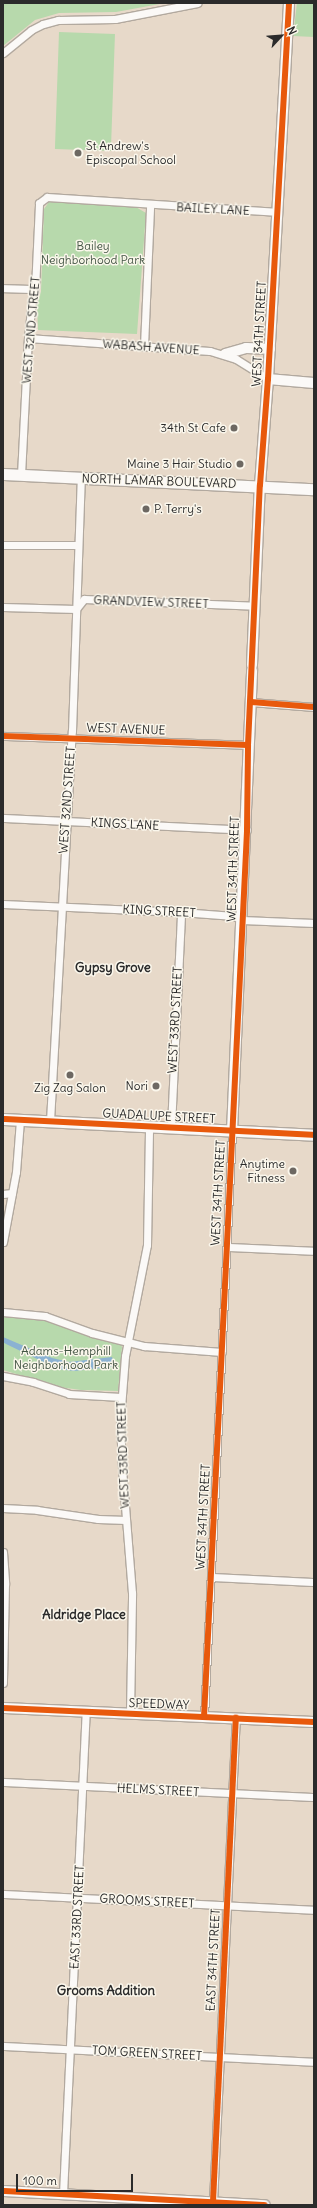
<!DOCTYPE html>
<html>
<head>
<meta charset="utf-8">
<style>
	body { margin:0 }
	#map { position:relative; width:317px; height:2208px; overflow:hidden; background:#e7d9c9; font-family:Delius,sans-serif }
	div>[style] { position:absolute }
	.green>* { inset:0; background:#b7d9ac; transform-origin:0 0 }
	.water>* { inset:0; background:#8bb2d2 }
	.roads { filter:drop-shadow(1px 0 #b2a99f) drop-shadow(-1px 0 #b2a99f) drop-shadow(0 1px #b2a99f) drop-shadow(0 -1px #b2a99f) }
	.street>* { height:7px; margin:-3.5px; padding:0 3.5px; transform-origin:3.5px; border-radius:3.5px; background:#fbf9f7 }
	.secondary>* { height:10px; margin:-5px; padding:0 5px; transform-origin:5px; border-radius:5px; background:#fbf9f7 }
	.primary>* { height:11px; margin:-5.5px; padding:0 5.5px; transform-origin:5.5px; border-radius:5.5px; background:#fbf9f7 }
	.cycleway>* { height:6px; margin:-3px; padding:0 3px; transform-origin:3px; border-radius:3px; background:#e8590c }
	.dots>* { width:11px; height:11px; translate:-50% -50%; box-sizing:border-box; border:2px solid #fbf7ec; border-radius:50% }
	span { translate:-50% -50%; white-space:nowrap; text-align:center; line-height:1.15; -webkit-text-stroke:3px #fbf7ec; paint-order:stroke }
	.poi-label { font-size:12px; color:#2b2b2b }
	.left { translate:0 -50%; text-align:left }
	.right { translate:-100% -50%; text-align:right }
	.street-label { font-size:12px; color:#2b2b2b }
	.park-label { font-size:12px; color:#445645 }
	.neighbourhood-label { font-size:13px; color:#2b2b2b; font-weight:700 }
	.frame { position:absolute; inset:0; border:4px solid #2b2b2b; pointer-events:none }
	.north { position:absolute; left:261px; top:16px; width:40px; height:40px; -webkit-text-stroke:3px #fbf7ec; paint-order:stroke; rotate:64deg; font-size:11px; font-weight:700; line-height:16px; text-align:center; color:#2b2b2b }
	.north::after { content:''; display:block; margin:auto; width:14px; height:18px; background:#2b2b2b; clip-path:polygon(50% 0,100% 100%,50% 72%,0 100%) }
	.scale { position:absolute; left:16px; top:2174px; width:117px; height:18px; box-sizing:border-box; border:2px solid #2b2b2b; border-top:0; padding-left:5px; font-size:12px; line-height:14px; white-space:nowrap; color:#2b2b2b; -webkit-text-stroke:3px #fbf7ec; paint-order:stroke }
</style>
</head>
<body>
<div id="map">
	<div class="green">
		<div style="clip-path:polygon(3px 3px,165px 3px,116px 12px,59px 13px,35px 20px,3px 46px)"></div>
		<div style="clip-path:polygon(297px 3px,314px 3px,314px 37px,293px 36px)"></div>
		<div style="left:59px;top:32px;width:56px;height:117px;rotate:2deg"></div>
		<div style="clip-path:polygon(54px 200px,129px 203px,146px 213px,137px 334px,38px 330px,37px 305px,41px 291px,44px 209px,49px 202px)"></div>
		<div style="clip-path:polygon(16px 1316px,40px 1319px,60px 1324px,121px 1345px,122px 1347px,118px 1391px,81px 1390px,59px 1387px,3px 1370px,3px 1317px)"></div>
	</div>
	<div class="water">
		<div style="clip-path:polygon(3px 1337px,52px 1358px,69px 1362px,112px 1357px,114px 1364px,111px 1367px,74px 1371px,58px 1369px,6px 1344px,3px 1342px)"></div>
	</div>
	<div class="roads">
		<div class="street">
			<div style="left:3px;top:53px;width:36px;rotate:-39deg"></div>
			<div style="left:31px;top:30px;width:13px;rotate:-27deg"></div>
			<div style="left:43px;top:24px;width:16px;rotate:-15deg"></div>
			<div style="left:58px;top:20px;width:57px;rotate:-1deg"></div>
			<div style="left:115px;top:19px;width:84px;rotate:-11deg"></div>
			<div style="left:3px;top:288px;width:32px;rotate:2deg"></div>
			<div style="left:28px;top:338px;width:182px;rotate:4.1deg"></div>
			<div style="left:210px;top:351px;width:27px;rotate:17deg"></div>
			<div style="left:236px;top:359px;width:38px;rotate:32deg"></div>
			<div style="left:144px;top:346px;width:140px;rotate:-87.5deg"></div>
			<div style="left:21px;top:475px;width:137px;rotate:-87.1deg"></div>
			<div style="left:28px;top:338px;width:37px;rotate:-84deg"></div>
			<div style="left:32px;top:301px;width:12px;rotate:-76deg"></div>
			<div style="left:35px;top:289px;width:86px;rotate:-87.3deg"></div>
			<div style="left:39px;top:203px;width:10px;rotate:-37deg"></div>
			<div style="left:47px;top:197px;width:229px;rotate:3.7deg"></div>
			<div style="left:3px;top:545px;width:75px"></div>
			<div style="left:3px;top:607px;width:73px;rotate:1.6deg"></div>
			<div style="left:76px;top:609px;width:13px;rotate:-51deg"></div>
			<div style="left:84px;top:599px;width:171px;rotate:2.3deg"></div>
			<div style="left:251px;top:702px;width:63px;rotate:4.5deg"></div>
			<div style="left:3px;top:736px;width:245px;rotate:2.1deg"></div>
			<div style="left:3px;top:818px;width:244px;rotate:2.8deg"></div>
			<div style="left:3px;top:904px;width:178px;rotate:2.6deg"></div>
			<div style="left:181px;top:912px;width:53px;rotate:4.3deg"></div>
			<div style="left:234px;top:916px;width:9px;rotate:27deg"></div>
			<div style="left:242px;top:920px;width:72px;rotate:2.4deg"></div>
			<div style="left:50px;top:1121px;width:391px;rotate:-86.8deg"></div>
			<div style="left:72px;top:731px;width:253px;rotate:-88deg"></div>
			<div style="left:171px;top:1127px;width:215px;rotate:-87.3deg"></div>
			<div style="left:3px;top:1194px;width:9px;rotate:-6deg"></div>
			<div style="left:3px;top:1242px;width:71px;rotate:-79.5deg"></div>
			<div style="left:16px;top:1172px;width:52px;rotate:-85.6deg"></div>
			<div style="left:227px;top:1247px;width:87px;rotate:2.6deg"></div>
			<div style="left:3px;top:1312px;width:42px;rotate:5.4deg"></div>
			<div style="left:45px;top:1316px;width:50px;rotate:19.9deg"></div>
			<div style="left:92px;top:1333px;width:54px;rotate:14deg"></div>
			<div style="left:144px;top:1346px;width:78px;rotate:4.4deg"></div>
			<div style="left:3px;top:1376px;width:31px;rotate:11deg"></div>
			<div style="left:33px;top:1382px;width:38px;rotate:18deg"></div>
			<div style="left:69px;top:1394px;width:52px;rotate:3.3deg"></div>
			<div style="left:3px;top:1508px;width:34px;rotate:3deg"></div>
			<div style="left:37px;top:1510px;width:62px;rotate:8.4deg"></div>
			<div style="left:98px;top:1519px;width:28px;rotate:2deg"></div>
			<div style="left:3px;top:1552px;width:32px;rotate:86deg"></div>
			<div style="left:5px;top:1584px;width:99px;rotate:91.2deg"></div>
			<div style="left:211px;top:1577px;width:103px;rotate:2.8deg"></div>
			<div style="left:130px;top:1713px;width:120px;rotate:-89deg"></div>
			<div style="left:132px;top:1593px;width:125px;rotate:-94.6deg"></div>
			<div style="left:122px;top:1468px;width:47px;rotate:-92.4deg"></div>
			<div style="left:120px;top:1421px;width:65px;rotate:-85.6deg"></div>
			<div style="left:125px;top:1356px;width:113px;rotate:-78.8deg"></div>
			<div style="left:147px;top:1245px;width:119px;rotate:-89deg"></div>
			<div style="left:204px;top:1717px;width:587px;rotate:-87.26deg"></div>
			<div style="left:3px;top:1782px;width:311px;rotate:2.8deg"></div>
			<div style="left:3px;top:1894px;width:311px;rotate:2.9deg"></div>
			<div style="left:3px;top:2046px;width:311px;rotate:2.9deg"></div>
			<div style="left:63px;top:2194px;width:483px;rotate:-87.3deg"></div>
			<div style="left:213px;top:2202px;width:485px;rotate:-87.3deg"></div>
		</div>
		<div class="secondary">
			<div style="left:225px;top:354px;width:22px;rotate:-16deg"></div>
			<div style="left:246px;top:348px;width:24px;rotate:2deg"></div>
			<div style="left:268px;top:379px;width:46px;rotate:5deg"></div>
			<div style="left:252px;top:665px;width:180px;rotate:-87.5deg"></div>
			<div style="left:260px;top:485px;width:106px;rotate:-85.7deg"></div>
			<div style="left:268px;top:379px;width:377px;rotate:-86.8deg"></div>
			<div style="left:232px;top:1131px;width:461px;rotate:-87.5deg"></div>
			<div style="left:3px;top:1708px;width:311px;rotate:2.6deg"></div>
			<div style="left:3px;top:2191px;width:262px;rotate:3.1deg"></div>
		</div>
		<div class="primary">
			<div style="left:3px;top:474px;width:311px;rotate:2.8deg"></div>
			<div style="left:3px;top:1119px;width:311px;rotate:2.9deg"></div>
		</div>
	</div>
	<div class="cycleway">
		<div style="left:251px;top:702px;width:63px;rotate:4.5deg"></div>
		<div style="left:3px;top:736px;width:245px;rotate:2.1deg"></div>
		<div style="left:3px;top:1119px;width:311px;rotate:2.9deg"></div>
		<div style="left:3px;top:1708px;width:311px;rotate:2.6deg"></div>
		<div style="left:204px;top:1717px;width:888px;rotate:-87.22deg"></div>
		<div style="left:247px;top:830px;width:85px;rotate:-89.3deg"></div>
		<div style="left:248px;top:745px;width:260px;rotate:-87.4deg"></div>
		<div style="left:260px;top:485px;width:106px;rotate:-85.7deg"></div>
		<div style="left:268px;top:379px;width:377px;rotate:-86.8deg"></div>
		<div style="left:3px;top:2191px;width:262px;rotate:3.1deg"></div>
		<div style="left:213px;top:2202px;width:485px;rotate:-87.3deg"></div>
	</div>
	<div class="dots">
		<div style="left:78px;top:153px;background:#6d6862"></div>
		<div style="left:234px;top:428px;background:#6d6862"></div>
		<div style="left:240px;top:464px;background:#6d6862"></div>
		<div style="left:146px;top:509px;background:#6d6862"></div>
		<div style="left:70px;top:1075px;background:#6d6862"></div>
		<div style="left:156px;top:1086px;background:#6d6862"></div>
		<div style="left:293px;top:1171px;background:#6d6862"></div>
	</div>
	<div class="poi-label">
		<span class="left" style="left:86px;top:153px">St Andrew's<br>Episcopal School</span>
		<span class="right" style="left:226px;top:428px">34th St Cafe</span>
		<span class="right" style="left:232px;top:464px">Maine 3 Hair Studio</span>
		<span class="left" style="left:154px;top:509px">P. Terry's</span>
		<span class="right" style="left:148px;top:1086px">Nori</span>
		<span style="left:70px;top:1088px">Zig Zag Salon</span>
		<span class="right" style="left:285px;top:1171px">Anytime<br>Fitness</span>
	</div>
	<div class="street-label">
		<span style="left:213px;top:209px;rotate:3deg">BAILEY LANE</span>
		<span style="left:31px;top:330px;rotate:-85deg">WEST 32ND STREET</span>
		<span style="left:259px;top:334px;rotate:-87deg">WEST 34TH STREET</span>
		<span style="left:151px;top:347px;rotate:4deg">WABASH AVENUE</span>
		<span style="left:159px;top:481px;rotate:2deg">NORTH LAMAR BOULEVARD</span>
		<span style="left:151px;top:602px;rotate:2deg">GRANDVIEW STREET</span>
		<span style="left:126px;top:729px;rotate:2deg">WEST AVENUE</span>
		<span style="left:67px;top:800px;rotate:-86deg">WEST 32ND STREET</span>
		<span style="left:125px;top:824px;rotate:3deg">KINGS LANE</span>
		<span style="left:233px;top:869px;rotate:-88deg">WEST 34TH STREET</span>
		<span style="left:159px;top:911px;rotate:3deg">KING STREET</span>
		<span style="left:175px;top:1020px;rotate:-87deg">WEST 33RD STREET</span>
		<span style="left:159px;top:1116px;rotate:3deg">GUADALUPE STREET</span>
		<span style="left:218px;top:1193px;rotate:-87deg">WEST 34TH STREET</span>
		<span style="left:123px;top:1455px;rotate:-92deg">WEST 33RD STREET</span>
		<span style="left:203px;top:1517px;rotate:-87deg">WEST 34TH STREET</span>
		<span style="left:159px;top:1704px;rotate:2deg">SPEEDWAY</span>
		<span style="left:158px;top:1790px;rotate:3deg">HELMS STREET</span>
		<span style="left:147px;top:1901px;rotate:3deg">GROOMS STREET</span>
		<span style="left:77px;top:1917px;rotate:-87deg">EAST 33RD STREET</span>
		<span style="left:213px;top:1960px;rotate:-87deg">EAST 34TH STREET</span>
		<span style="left:147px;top:2053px;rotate:3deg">TOM GREEN STREET</span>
	</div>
	<div class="park-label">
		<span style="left:93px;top:253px">Bailey<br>Neighborhood Park</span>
		<span style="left:66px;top:1358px">Adams-Hemphill<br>Neighborhood Park</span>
	</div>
	<div class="neighbourhood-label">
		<span style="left:113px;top:968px">Gypsy Grove</span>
		<span style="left:84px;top:1615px">Aldridge Place</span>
		<span style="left:106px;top:1991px">Grooms Addition</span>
	</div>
	<div class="frame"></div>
	<div class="north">N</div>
	<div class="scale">100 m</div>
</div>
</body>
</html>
